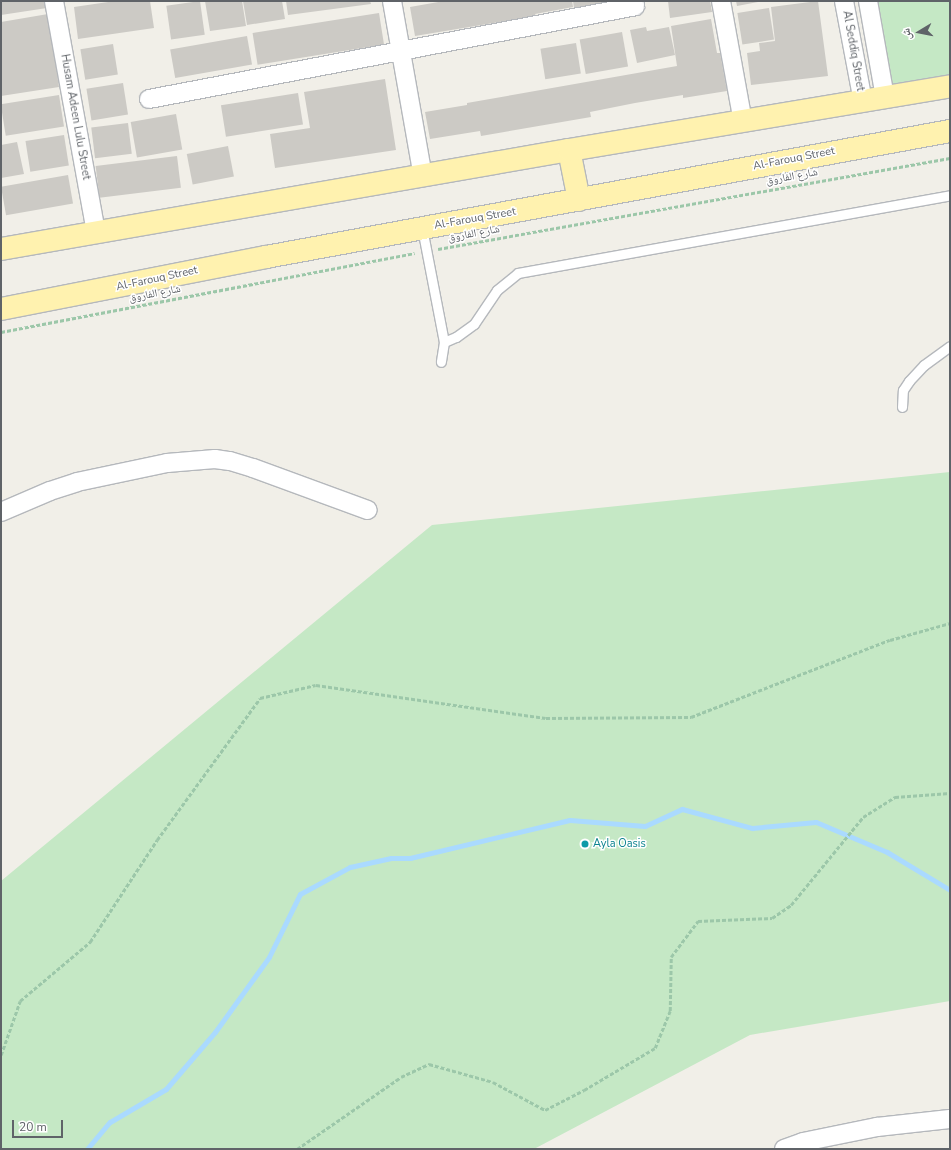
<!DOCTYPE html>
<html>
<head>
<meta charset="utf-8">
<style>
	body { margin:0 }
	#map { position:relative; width:951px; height:1150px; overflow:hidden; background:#f1efe8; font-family:"Nunito Sans","Noto Naskh Arabic",sans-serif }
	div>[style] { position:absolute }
	.green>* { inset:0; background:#c5e8c5 }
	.stream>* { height:5px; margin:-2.5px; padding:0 2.5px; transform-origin:2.5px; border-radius:2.5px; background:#aadaff }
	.building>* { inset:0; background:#cccac5; transform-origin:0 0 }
	.path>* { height:2.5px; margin-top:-1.25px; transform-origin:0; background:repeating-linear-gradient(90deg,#9cc7a9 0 4px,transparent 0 6px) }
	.roads { filter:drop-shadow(1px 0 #b5b8bc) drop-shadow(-1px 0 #b5b8bc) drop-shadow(0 1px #b5b8bc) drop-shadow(0 -1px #b5b8bc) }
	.service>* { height:9px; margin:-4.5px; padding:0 4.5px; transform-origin:4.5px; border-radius:4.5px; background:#fff }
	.minor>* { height:18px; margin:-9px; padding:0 9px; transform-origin:9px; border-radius:9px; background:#fff }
	.primary>* { height:22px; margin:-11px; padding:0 11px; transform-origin:11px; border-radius:11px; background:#fff2af }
	.dots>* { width:11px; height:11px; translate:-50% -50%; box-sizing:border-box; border:2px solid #fff; border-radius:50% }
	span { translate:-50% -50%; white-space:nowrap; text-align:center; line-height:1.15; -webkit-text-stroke:3px #fff; paint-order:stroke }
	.street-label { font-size:11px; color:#5f6368 }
	.culture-label { font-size:11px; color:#0d838f }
	.left { translate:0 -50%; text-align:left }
	.frame { position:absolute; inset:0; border:2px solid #5f6368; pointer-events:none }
	.north { position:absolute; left:899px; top:12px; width:40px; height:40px; -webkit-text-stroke:3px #fff; paint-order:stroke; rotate:260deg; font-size:11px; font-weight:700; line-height:16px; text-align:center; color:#5f6368 }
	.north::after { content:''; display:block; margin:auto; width:14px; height:18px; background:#5f6368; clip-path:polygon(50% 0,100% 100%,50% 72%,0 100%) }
	.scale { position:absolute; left:12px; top:1120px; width:51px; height:18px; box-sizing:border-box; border:2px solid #5f6368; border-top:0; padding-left:5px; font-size:12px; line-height:14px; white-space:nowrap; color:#5f6368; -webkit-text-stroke:3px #fff; paint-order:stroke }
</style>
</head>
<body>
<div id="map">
	<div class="green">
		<div style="clip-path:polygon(868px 1px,950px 1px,950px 87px,885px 97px)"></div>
		<div style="clip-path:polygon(950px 472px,950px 1001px,750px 1035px,534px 1149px,1px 1149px,1px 881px,432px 525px)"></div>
	</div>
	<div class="stream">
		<div style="left:87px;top:1149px;width:35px;rotate:-50deg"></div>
		<div style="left:110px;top:1122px;width:65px;rotate:-30.5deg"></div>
		<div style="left:166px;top:1089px;width:75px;rotate:-49.3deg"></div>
		<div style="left:215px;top:1032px;width:92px;rotate:-54.2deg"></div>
		<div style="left:269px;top:957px;width:70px;rotate:-63.8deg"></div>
		<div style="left:300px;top:894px;width:57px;rotate:-28.4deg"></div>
		<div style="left:350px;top:867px;width:42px;rotate:-12.4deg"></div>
		<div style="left:391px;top:858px;width:19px"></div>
		<div style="left:410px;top:858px;width:164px;rotate:-13.4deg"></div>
		<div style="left:570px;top:820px;width:75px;rotate:4.6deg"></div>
		<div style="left:645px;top:826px;width:41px;rotate:-24.7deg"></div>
		<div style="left:682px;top:809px;width:73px;rotate:15.2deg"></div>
		<div style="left:752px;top:828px;width:64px;rotate:-5.4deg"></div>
		<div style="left:816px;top:822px;width:77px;rotate:22.9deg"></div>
		<div style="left:887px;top:852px;width:74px;rotate:31.1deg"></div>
	</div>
	<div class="building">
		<div style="clip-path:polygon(1px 1px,46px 1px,47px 8px,1px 15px)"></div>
		<div style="clip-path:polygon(115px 1px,150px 1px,154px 28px,78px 39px,74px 7px)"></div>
		<div style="left:200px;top:1px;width:34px;height:34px;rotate:82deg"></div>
		<div style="clip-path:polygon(205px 1px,242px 1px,246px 26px,210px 31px)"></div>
		<div style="clip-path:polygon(243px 1px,282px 1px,285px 19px,247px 25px)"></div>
		<div style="clip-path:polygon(286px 1px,370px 1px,371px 4px,288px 15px)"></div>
		<div style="clip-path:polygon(444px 1px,572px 1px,573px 7px,535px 14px,536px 16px,415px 36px,410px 7px)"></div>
		<div style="clip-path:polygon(573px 1px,614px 1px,615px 2px,574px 8px)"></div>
		<div style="clip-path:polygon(668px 1px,710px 1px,712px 12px,670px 18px)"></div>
		<div style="clip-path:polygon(736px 1px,757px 1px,758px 2px,737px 6px)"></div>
		<div style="clip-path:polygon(818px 1px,828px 76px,751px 85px,747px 53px,760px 51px,759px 43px,775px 41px,771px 7px)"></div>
		<div style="left:769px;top:8px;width:32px;height:32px;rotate:81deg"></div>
		<div style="left:379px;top:13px;width:32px;height:128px;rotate:81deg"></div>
		<div style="clip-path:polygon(48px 14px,59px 87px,1px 96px,1px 22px)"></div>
		<div style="clip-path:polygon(711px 19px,717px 53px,720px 53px,727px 91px,683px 98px,683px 95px,635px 103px,590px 112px,591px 117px,481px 136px,480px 131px,430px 139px,425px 112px,467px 105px,467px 103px,677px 66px,671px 26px)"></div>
		<div style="clip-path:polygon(646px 27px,647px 31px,669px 27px,675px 55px,637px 63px,630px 30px)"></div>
		<div style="left:622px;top:32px;width:35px;height:43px;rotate:80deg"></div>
		<div style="left:247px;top:36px;width:29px;height:78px;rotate:80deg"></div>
		<div style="left:576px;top:43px;width:31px;height:36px;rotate:81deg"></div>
		<div style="left:113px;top:44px;width:31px;height:33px;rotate:81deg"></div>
		<div style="clip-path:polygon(385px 79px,396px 150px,275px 168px,270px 134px,310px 128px,304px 92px)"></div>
		<div style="left:123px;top:83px;width:32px;height:37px;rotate:81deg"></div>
		<div style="left:298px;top:93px;width:32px;height:78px;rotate:81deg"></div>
		<div style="left:59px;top:95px;width:32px;height:59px;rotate:81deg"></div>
		<div style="left:176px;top:114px;width:36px;height:46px;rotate:80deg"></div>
		<div style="left:128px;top:123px;width:31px;height:37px;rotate:83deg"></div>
		<div style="left:64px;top:135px;width:31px;height:39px;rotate:81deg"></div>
		<div style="clip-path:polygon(17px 142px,24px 174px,1px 178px,1px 145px)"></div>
		<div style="left:228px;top:146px;width:31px;height:42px;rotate:79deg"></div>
		<div style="left:177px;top:156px;width:32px;height:82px;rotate:83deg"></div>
		<div style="left:68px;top:175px;width:29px;height:68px;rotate:80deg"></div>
	</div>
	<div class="path">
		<div style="left:438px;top:249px;width:520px;rotate:-10.08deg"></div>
		<div style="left:1px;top:332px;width:421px;rotate:-10.8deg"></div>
		<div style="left:1px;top:1055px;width:57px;rotate:-70.6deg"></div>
		<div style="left:20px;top:1001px;width:92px;rotate:-40.1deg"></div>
		<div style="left:90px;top:942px;width:122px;rotate:-56.7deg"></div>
		<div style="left:157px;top:840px;width:175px;rotate:-54deg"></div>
		<div style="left:260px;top:698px;width:57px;rotate:-13.1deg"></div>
		<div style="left:316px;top:685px;width:232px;rotate:8.2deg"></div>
		<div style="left:546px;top:718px;width:145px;rotate:-0.4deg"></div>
		<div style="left:691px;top:717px;width:213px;rotate:-21.2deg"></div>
		<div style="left:890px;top:640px;width:62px;rotate:-15.8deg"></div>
		<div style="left:297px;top:1149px;width:126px;rotate:-34.7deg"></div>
		<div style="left:401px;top:1077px;width:31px;rotate:-25deg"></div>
		<div style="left:429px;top:1064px;width:66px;rotate:15.7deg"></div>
		<div style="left:493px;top:1082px;width:59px;rotate:28.3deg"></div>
		<div style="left:545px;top:1110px;width:44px;rotate:-27.1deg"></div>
		<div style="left:584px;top:1090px;width:82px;rotate:-30.6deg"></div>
		<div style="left:655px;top:1048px;width:40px;rotate:-68deg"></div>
		<div style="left:670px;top:1011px;width:54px;rotate:-88.9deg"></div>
		<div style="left:671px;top:957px;width:45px;rotate:-53.1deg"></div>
		<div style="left:698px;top:921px;width:74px;rotate:-2.3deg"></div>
		<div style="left:772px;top:918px;width:23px;rotate:-34deg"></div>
		<div style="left:791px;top:905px;width:114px;rotate:-50.7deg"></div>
		<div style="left:863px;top:817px;width:38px;rotate:-32deg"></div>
		<div style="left:895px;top:797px;width:55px;rotate:-4.2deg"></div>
	</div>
	<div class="roads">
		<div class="service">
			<div style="left:422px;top:228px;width:116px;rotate:79.1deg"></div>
			<div style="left:444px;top:342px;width:20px;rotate:99deg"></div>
			<div style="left:444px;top:342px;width:13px;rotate:-23deg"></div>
			<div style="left:456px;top:337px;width:22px;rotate:-36deg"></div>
			<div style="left:474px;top:324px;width:41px;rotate:-55.9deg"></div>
			<div style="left:497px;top:290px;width:27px;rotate:-39deg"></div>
			<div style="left:518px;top:273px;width:439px;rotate:-10.2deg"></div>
			<div style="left:902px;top:407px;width:17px;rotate:-87deg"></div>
			<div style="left:903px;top:390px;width:11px;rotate:-56deg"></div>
			<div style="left:909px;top:381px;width:22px;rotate:-47deg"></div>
			<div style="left:924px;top:365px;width:32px;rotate:-36deg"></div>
		</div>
		<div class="minor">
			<div style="left:54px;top:1px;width:235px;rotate:79.7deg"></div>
			<div style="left:392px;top:1px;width:178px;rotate:80deg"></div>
			<div style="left:721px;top:1px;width:123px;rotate:79.7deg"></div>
			<div style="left:844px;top:1px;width:103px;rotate:79.3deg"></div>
			<div style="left:868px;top:1px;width:97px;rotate:80deg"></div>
			<div style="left:149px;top:99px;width:495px;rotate:-10.8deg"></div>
			<div style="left:1px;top:512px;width:53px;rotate:-23.2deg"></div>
			<div style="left:50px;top:491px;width:28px;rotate:-18deg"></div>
			<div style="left:77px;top:482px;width:92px;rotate:-11.9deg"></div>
			<div style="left:167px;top:463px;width:48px;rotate:-4.8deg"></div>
			<div style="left:215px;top:459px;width:15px;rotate:8deg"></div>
			<div style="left:230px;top:461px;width:24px;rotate:17deg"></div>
			<div style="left:253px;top:468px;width:122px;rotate:20.1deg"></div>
			<div style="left:784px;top:1149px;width:20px;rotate:-20deg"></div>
			<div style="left:803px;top:1142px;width:76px;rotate:-11.5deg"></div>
			<div style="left:877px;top:1127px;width:73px;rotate:-6.3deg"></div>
		</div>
		<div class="primary">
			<div style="left:569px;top:150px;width:51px;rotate:78.7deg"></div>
			<div style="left:1px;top:249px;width:577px;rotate:-9.89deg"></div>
			<div style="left:569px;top:150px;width:386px;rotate:-9.5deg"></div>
			<div style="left:1px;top:309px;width:270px;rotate:-11.1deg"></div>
			<div style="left:266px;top:257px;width:696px;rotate:-10.44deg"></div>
		</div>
	</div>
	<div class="dots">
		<div style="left:585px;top:844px;background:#0f9aa8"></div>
	</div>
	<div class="street-label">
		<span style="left:853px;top:51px;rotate:80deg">Al Seddiq Street</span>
		<span style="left:75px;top:117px;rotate:80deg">Husam Adeen Lulu Street</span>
		<span style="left:794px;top:159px;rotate:-11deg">Al-Farouq Street</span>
		<span style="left:792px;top:177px;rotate:-10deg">شارع الفاروق</span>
		<span style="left:475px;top:219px;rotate:-10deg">Al-Farouq Street</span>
		<span style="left:474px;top:234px;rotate:-10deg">شارع الفاروق</span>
		<span style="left:157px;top:279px;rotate:-12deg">Al-Farouq Street</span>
		<span style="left:155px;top:294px;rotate:-11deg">شارع الفاروق</span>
	</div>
	<div class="culture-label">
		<span class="left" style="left:593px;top:844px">Ayla Oasis</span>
	</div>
	<div class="frame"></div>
	<div class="north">ش</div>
	<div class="scale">20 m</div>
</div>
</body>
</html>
